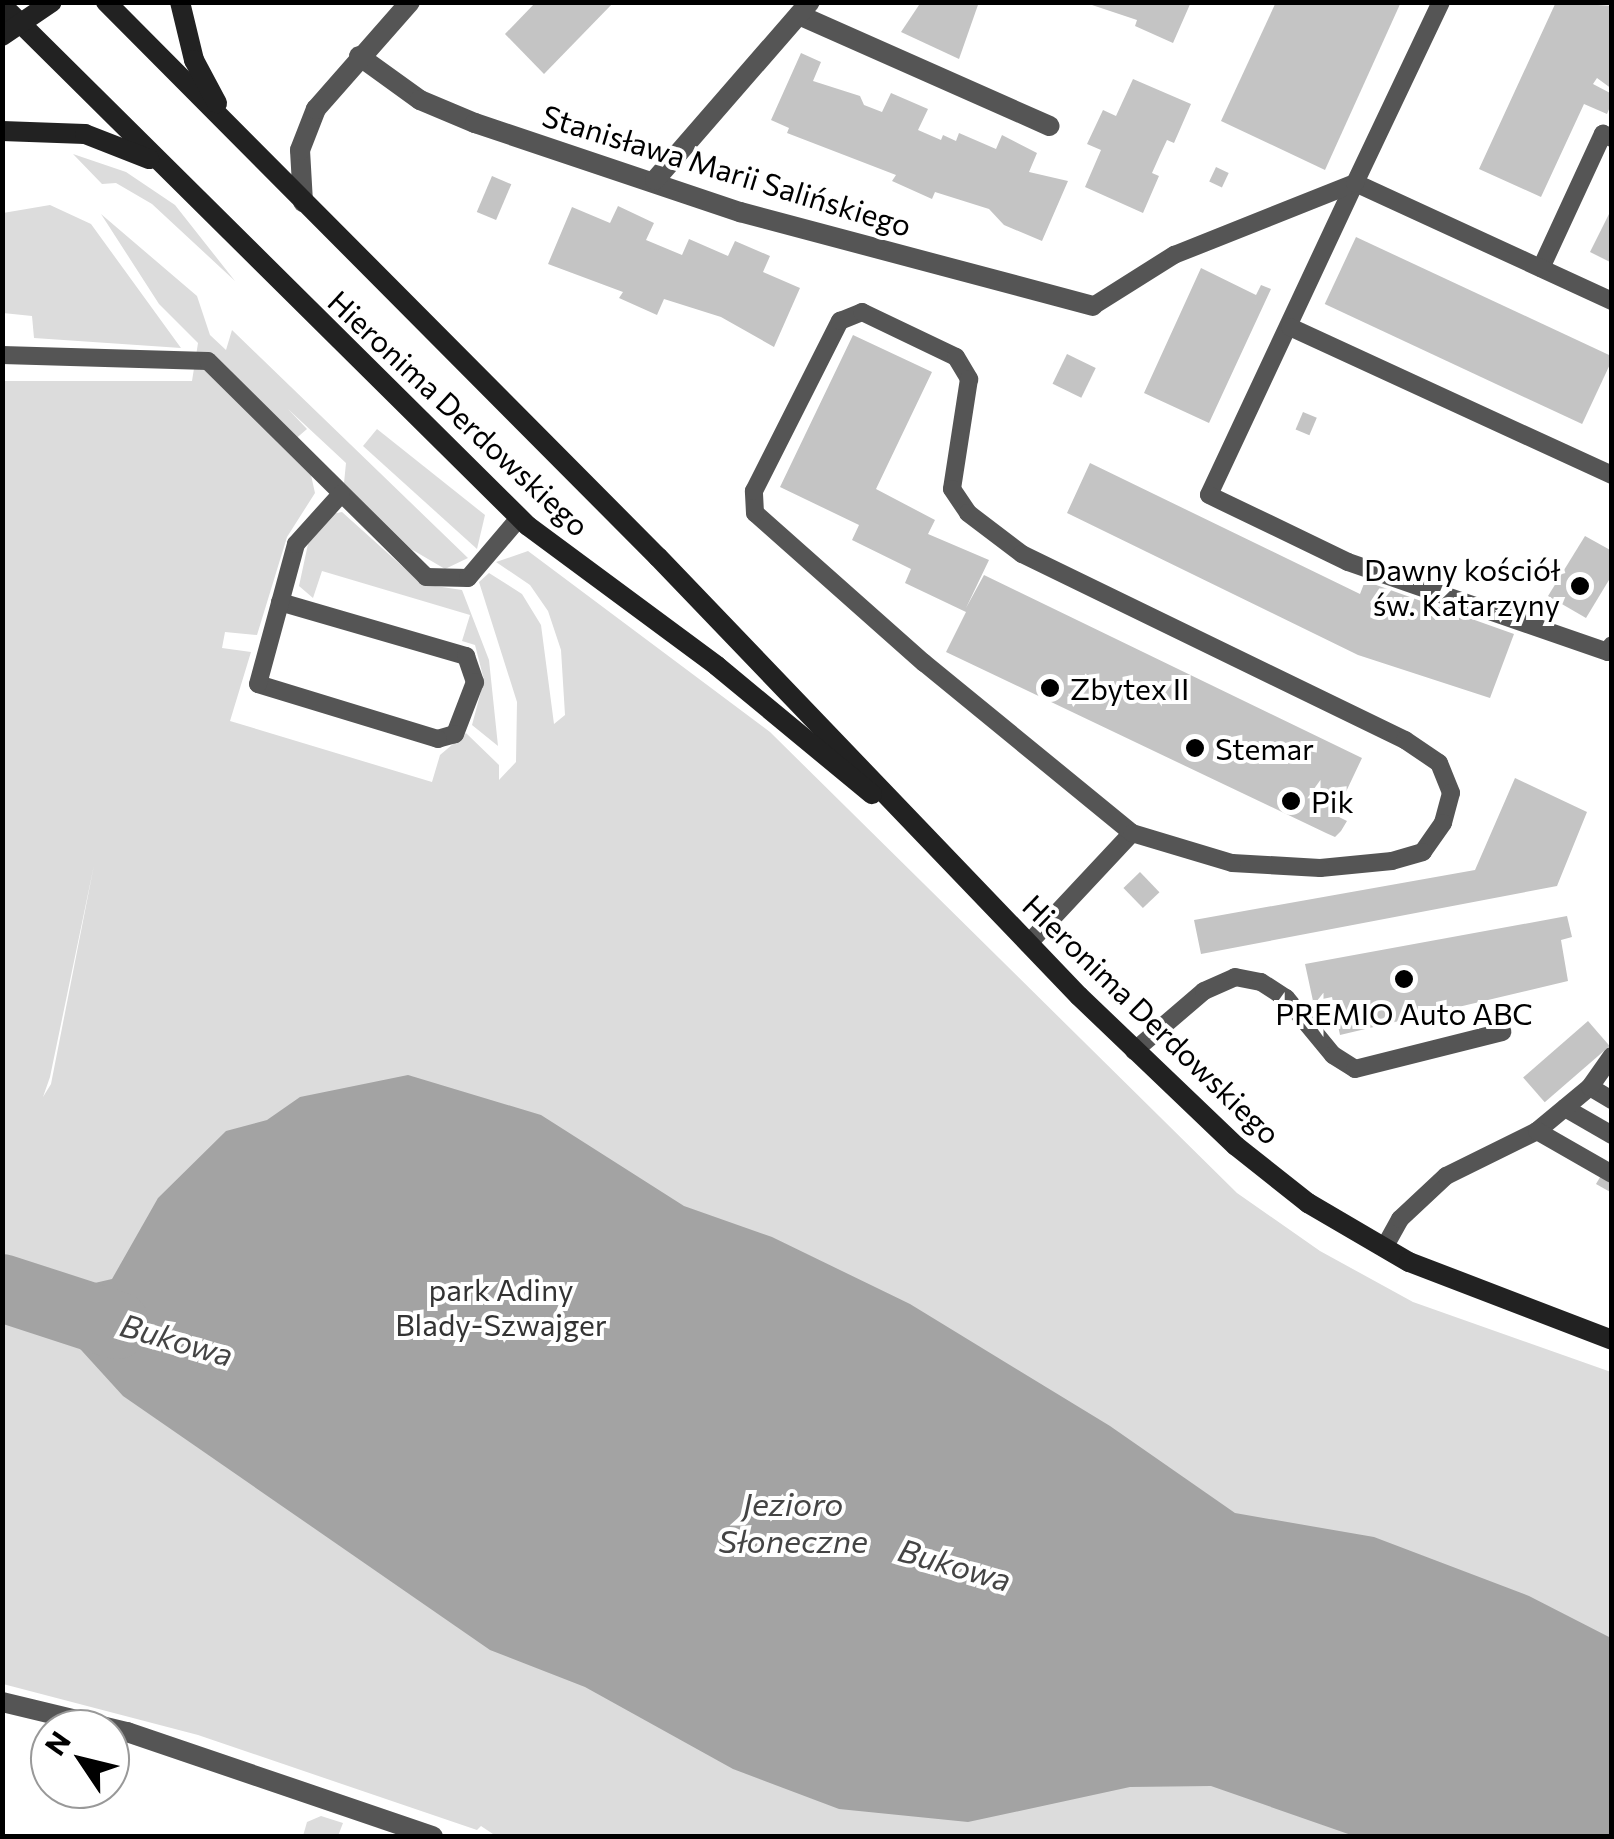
<!DOCTYPE html>
<html>
<head>
<meta charset="utf-8">
<style>
	body { margin:0 }
	#map { position:relative; width:1614px; height:1839px; overflow:hidden; background:#fff; font-family:Commissioner,sans-serif }
	div>[style] { position:absolute }
	.green>* { inset:0; background:#dcdcdc }
	.water>* { inset:0; background:#a3a3a3 }
	.river>* { height:68px; margin:-34px; padding:0 34px; transform-origin:34px; border-radius:34px; background:#a3a3a3 }
	.building>* { inset:0; background:#c4c4c4; transform-origin:0 0 }
	.lane>* { height:18px; margin:-9px; padding:0 9px; transform-origin:9px; border-radius:9px; background:#555 }
	.street>* { height:20px; margin:-10px; padding:0 10px; transform-origin:10px; border-radius:10px; background:#555 }
	.secondary>* { height:20px; margin:-10px; padding:0 10px; transform-origin:10px; border-radius:10px; background:#222 }
	.dots>* { width:28px; height:28px; translate:-50% -50%; box-sizing:border-box; border:5px solid #fff; border-radius:50% }
	span { translate:-50% -50%; white-space:nowrap; text-align:center; line-height:1.15; -webkit-text-stroke:8px #fff; paint-order:stroke }
	.street-label { font-size:30px; color:#000 }
	.poi-label { font-size:30px; color:#000 }
	.right { translate:-100% -50%; text-align:right }
	.left { translate:0 -50%; text-align:left }
	.park-label { font-size:30px; color:#333 }
	.water-label { font-size:32px; color:#444; font-style:italic }
	.frame { position:absolute; inset:0; border:5px solid #000; pointer-events:none }
	.north { position:absolute; left:30px; top:1709px; width:100px; height:100px; box-sizing:border-box; background:#fff; border:2px solid #999; border-radius:50%; rotate:305deg; font-size:28px; font-weight:700; line-height:40px; text-align:center; color:#000 }
	.north::after { content:''; display:block; margin:auto; width:35px; height:45px; background:#000; clip-path:polygon(50% 0,100% 100%,50% 72%,0 100%) }
</style>
</head>
<body>
<div id="map">
	<div class="green">
		<div style="clip-path:polygon(73px 154px,126px 172px,175px 205px,235px 281px,152px 204px,116px 183px,102px 184px)"></div>
		<div style="clip-path:polygon(50px 205px,91px 224px,181px 348px,34px 338px,32px 316px,3px 313px,3px 213px)"></div>
		<div style="clip-path:polygon(evenodd,101px 214px,197px 296px,210px 335px,226px 350px,232px 330px,468px 558px,445px 569px,411px 549px,344px 483px,346px 463px,288px 409px,307px 429px,285px 448px,311px 475px,315px 493px,287px 537px,257px 635px,225px 632px,222px 648px,251px 652px,230px 721px,432px 782px,440px 755px,466px 733px,499px 765px,499px 780px,516px 762px,517px 702px,479px 582px,489px 573px,522px 594px,541px 625px,554px 724px,565px 715px,561px 650px,548px 611px,530px 585px,496px 562px,528px 551px,770px 732px,1237px 1193px,1320px 1251px,1413px 1302px,1611px 1372px,1611px 1836px,496px 1836px,481px 1826px,477px 1830px,198px 1735px,3px 1684px,2px 381px,192px 381px,198px 343px,159px 304px,101px 214px,94px 865px,51px 1084px,43px 1097px,50px 1077px,94px 865px)"></div>
		<div style="clip-path:polygon(377px 429px,485px 515px,477px 549px,363px 446px)"></div>
		<div style="clip-path:polygon(342px 512px,422px 584px,462px 590px,489px 660px,498px 746px,472px 725px,484px 680px,475px 645px,462px 641px,470px 615px,322px 571px,313px 598px,299px 586px,308px 544px,332px 514px)"></div>
		<div style="clip-path:polygon(321px 1816px,343px 1823px,338px 1836px,303px 1836px,307px 1822px)"></div>
	</div>
	<div class="water">
		<div style="clip-path:polygon(408px 1075px,541px 1115px,684px 1206px,772px 1237px,910px 1304px,1110px 1426px,1235px 1513px,1374px 1537px,1529px 1596px,1611px 1638px,1611px 1836px,1354px 1836px,1211px 1786px,1130px 1787px,968px 1822px,839px 1809px,733px 1769px,585px 1687px,490px 1650px,123px 1396px,72px 1340px,65px 1321px,28px 1300px,35px 1285px,60px 1291px,112px 1279px,158px 1198px,226px 1131px,267px 1120px,300px 1097px)"></div>
	</div>
	<div class="river">
		<div style="left:2px;top:1288px;width:120px;rotate:18deg"></div>
	</div>
	<div class="building">
		<div style="clip-path:polygon(536px 2px,614px 2px,544px 74px,505px 34px)"></div>
		<div style="clip-path:polygon(921px 2px,979px 2px,959px 59px,901px 32px)"></div>
		<div style="clip-path:polygon(1083px 2px,1191px 2px,1173px 43px,1135px 26px,1137px 20px)"></div>
		<div style="clip-path:polygon(1276px 2px,1401px 2px,1325px 170px,1221px 121px)"></div>
		<div style="clip-path:polygon(1556px 2px,1612px 6px,1612px 89px,1597px 78px,1593px 84px,1612px 94px,1612px 102px,1607px 114px,1584px 104px,1541px 197px,1479px 169px)"></div>
		<div style="clip-path:polygon(801px 53px,821px 62px,813px 81px,860px 96px,864px 105px,882px 112px,891px 93px,928px 109px,918px 130px,941px 140px,943px 135px,956px 141px,959px 133px,996px 149px,1002px 135px,1037px 153px,1029px 172px,1068px 181px,1042px 241px,1004px 225px,989px 209px,935px 192px,932px 199px,892px 181px,896px 175px,787px 133px,789px 128px,771px 120px)"></div>
		<div style="clip-path:polygon(1133px 79px,1191px 104px,1174px 143px,1167px 140px,1160px 155px,1152px 173px,1159px 176px,1143px 213px,1085px 187px,1101px 150px,1087px 144px,1103px 110px,1116px 116px)"></div>
		<div style="left:1216px;top:167px;width:14px;height:16px;rotate:25deg"></div>
		<div style="left:492px;top:176px;width:21px;height:39px;rotate:23deg"></div>
		<div style="clip-path:polygon(618px 206px,654px 223px,646px 240px,682px 255px,689px 239px,728px 256px,735px 241px,770px 256px,763px 272px,800px 288px,774px 347px,721px 317px,664px 299px,657px 315px,619px 298px,623px 292px,548px 264px,572px 207px,610px 223px)"></div>
		<div style="clip-path:polygon(1612px 208px,1612px 263px,1590px 252px)"></div>
		<div style="left:1356px;top:237px;width:284px;height:74px;rotate:25deg"></div>
		<div style="clip-path:polygon(1201px 268px,1256px 295px,1261px 285px,1271px 289px,1209px 423px,1144px 393px)"></div>
		<div style="clip-path:polygon(853px 335px,932px 372px,876px 489px,935px 520px,928px 534px,989px 560px,966px 608px,984px 575px,1362px 758px,1335px 815px,1347px 821px,1341px 831px,1335px 837px,1326px 833px,946px 652px,966px 612px,905px 583px,911px 569px,852px 540px,859px 525px,780px 487px)"></div>
		<div style="left:1067px;top:354px;width:32px;height:33px;rotate:26deg"></div>
		<div style="left:1303px;top:412px;width:15px;height:19px;rotate:23deg"></div>
		<div style="clip-path:polygon(1090px 463px,1360px 594px,1365px 581px,1514px 634px,1490px 698px,1358px 655px,1067px 513px)"></div>
		<div style="clip-path:polygon(1585px 536px,1612px 551px,1612px 575px,1586px 618px,1548px 596px)"></div>
		<div style="clip-path:polygon(1515px 778px,1587px 812px,1557px 886px,1201px 954px,1194px 920px,1475px 870px)"></div>
		<div style="left:1140px;top:872px;width:28px;height:23px;rotate:46deg"></div>
		<div style="clip-path:polygon(1567px 916px,1572px 937px,1561px 940px,1568px 981px,1340px 1035px,1332px 997px,1313px 1001px,1305px 964px)"></div>
		<div style="left:1588px;top:1021px;width:33px;height:86px;rotate:49deg"></div>
		<div style="clip-path:polygon(1612px 1157px,1612px 1193px,1596px 1184px)"></div>
	</div>
	<div class="lane">
		<div style="left:1541px;top:268px;width:148px;rotate:-65.2deg"></div>
		<div style="left:1603px;top:134px;width:10px;rotate:24deg"></div>
		<div style="left:1612px;top:301px;width:283px;rotate:-155.3deg"></div>
		<div style="left:1355px;top:183px;width:344px;rotate:115.1deg"></div>
		<div style="left:1209px;top:495px;width:154px;rotate:25.7deg"></div>
		<div style="left:1348px;top:562px;width:275px;rotate:19.1deg"></div>
		<div style="left:1608px;top:652px;width:8px;rotate:-60deg"></div>
		<div style="left:1093px;top:306px;width:96px;rotate:-32.2deg"></div>
		<div style="left:1174px;top:255px;width:195px;rotate:-21.7deg"></div>
		<div style="left:1355px;top:183px;width:200px;rotate:-64.6deg"></div>
		<div style="left:1290px;top:327px;width:354px;rotate:24.7deg"></div>
		<div style="left:2px;top:355px;width:206px;rotate:1.7deg"></div>
		<div style="left:208px;top:361px;width:307px;rotate:44.7deg"></div>
		<div style="left:426px;top:577px;width:42px;rotate:1.4deg"></div>
		<div style="left:468px;top:578px;width:79px;rotate:-49.6deg"></div>
		<div style="left:280px;top:602px;width:194px;rotate:16.2deg"></div>
		<div style="left:466px;top:656px;width:28px;rotate:71deg"></div>
		<div style="left:475px;top:682px;width:56px;rotate:111deg"></div>
		<div style="left:455px;top:734px;width:18px;rotate:164deg"></div>
		<div style="left:438px;top:739px;width:188px;rotate:-163deg"></div>
		<div style="left:258px;top:684px;width:145px;rotate:-74.8deg"></div>
		<div style="left:296px;top:544px;width:67px;rotate:-48deg"></div>
		<div style="left:1028px;top:944px;width:152px;rotate:-46.9deg"></div>
		<div style="left:1132px;top:833px;width:269px;rotate:-140.7deg"></div>
		<div style="left:924px;top:663px;width:226px;rotate:-138.4deg"></div>
		<div style="left:755px;top:513px;width:22px;rotate:-93deg"></div>
		<div style="left:754px;top:491px;width:191px;rotate:-63.2deg"></div>
		<div style="left:840px;top:321px;width:24px;rotate:-22deg"></div>
		<div style="left:862px;top:312px;width:104px;rotate:25.6deg"></div>
		<div style="left:956px;top:357px;width:26px;rotate:59deg"></div>
		<div style="left:969px;top:379px;width:111px;rotate:98.8deg"></div>
		<div style="left:952px;top:489px;width:29px;rotate:56deg"></div>
		<div style="left:968px;top:513px;width:68px;rotate:37.2deg"></div>
		<div style="left:1022px;top:554px;width:426px;rotate:25.9deg"></div>
		<div style="left:1405px;top:740px;width:41px;rotate:34.1deg"></div>
		<div style="left:1439px;top:763px;width:32px;rotate:68deg"></div>
		<div style="left:1451px;top:793px;width:31px;rotate:105deg"></div>
		<div style="left:1443px;top:823px;width:35px;rotate:125deg"></div>
		<div style="left:1423px;top:852px;width:32px;rotate:164deg"></div>
		<div style="left:1392px;top:861px;width:72px;rotate:174.4deg"></div>
		<div style="left:1320px;top:868px;width:88px;rotate:-176.7deg"></div>
		<div style="left:1232px;top:863px;width:104px;rotate:-163.3deg"></div>
		<div style="left:1134px;top:1051px;width:92px;rotate:-40.6deg"></div>
		<div style="left:1204px;top:991px;width:34px;rotate:-24deg"></div>
		<div style="left:1235px;top:977px;width:26px;rotate:11deg"></div>
		<div style="left:1261px;top:982px;width:30px;rotate:33deg"></div>
		<div style="left:1286px;top:998px;width:74px;rotate:50.5deg"></div>
		<div style="left:1333px;top:1055px;width:26px;rotate:32deg"></div>
		<div style="left:1355px;top:1069px;width:152px;rotate:-14.1deg"></div>
		<div style="left:1590px;top:1087px;width:26px;rotate:31deg"></div>
		<div style="left:1565px;top:1108px;width:54px;rotate:29.9deg"></div>
		<div style="left:1537px;top:1131px;width:69px;rotate:-39.7deg"></div>
		<div style="left:1590px;top:1087px;width:38px;rotate:-55deg"></div>
		<div style="left:1384px;top:1248px;width:33px;rotate:-61deg"></div>
		<div style="left:1400px;top:1219px;width:63px;rotate:-43.1deg"></div>
		<div style="left:1446px;top:1176px;width:102px;rotate:-26.3deg"></div>
		<div style="left:1537px;top:1131px;width:86px;rotate:29.8deg"></div>
	</div>
	<div class="street">
		<div style="left:799px;top:15px;width:274px;rotate:23.9deg"></div>
		<div style="left:359px;top:56px;width:75px;rotate:35.8deg"></div>
		<div style="left:420px;top:100px;width:60px;rotate:22.7deg"></div>
		<div style="left:475px;top:123px;width:280px;rotate:18.6deg"></div>
		<div style="left:740px;top:212px;width:365px;rotate:14.9deg"></div>
		<div style="left:655px;top:180px;width:236px;rotate:-49deg"></div>
		<div style="left:303px;top:202px;width:52px;rotate:-93.3deg"></div>
		<div style="left:300px;top:150px;width:44px;rotate:-68.7deg"></div>
		<div style="left:316px;top:109px;width:142px;rotate:-48.7deg"></div>
		<div style="left:2px;top:1702px;width:129px;rotate:13.5deg"></div>
		<div style="left:127px;top:1732px;width:323px;rotate:18.8deg"></div>
	</div>
	<div class="secondary">
		<div style="left:106px;top:2px;width:783px;rotate:45.16deg"></div>
		<div style="left:658px;top:557px;width:608px;rotate:46.2deg"></div>
		<div style="left:1079px;top:996px;width:217px;rotate:43.7deg"></div>
		<div style="left:1236px;top:1146px;width:92px;rotate:38.4deg"></div>
		<div style="left:1308px;top:1203px;width:117px;rotate:30.3deg"></div>
		<div style="left:1409px;top:1262px;width:217px;rotate:21deg"></div>
		<div style="left:180px;top:2px;width:60px;rotate:76.4deg"></div>
		<div style="left:194px;top:60px;width:49px;rotate:61.9deg"></div>
		<div style="left:2px;top:5px;width:740px;rotate:44.73deg"></div>
		<div style="left:528px;top:526px;width:235px;rotate:36.5deg"></div>
		<div style="left:717px;top:666px;width:201px;rotate:39.6deg"></div>
		<div style="left:2px;top:36px;width:60px;rotate:-34.2deg"></div>
		<div style="left:2px;top:131px;width:83px;rotate:2.1deg"></div>
		<div style="left:85px;top:134px;width:69px;rotate:21.3deg"></div>
	</div>
	<div class="dots">
		<div style="left:1580px;top:586px;background:#000"></div>
		<div style="left:1050px;top:688px;background:#000"></div>
		<div style="left:1195px;top:748px;background:#000"></div>
		<div style="left:1291px;top:801px;background:#000"></div>
		<div style="left:1404px;top:979px;background:#000"></div>
	</div>
	<div class="street-label">
		<span style="left:727px;top:170px;rotate:17deg">Stanisława Marii Salińskiego</span>
		<span style="left:459px;top:413px;rotate:43deg">Hieronima Derdowskiego</span>
		<span style="left:1152px;top:1019px;rotate:44deg">Hieronima Derdowskiego</span>
	</div>
	<div class="poi-label">
		<span class="right" style="left:1560px;top:586px">Dawny kościół<br>św. Katarzyny</span>
		<span class="left" style="left:1070px;top:688px">Zbytex II</span>
		<span class="left" style="left:1215px;top:748px">Stemar</span>
		<span class="left" style="left:1311px;top:801px">Pik</span>
		<span style="left:1404px;top:1013px">PREMIO Auto ABC</span>
	</div>
	<div class="park-label">
		<span style="left:501px;top:1306px">park Adiny<br>Blady-Szwajger</span>
	</div>
	<div class="water-label">
		<span style="left:177px;top:1339px;rotate:16deg">Bukowa</span>
		<span style="left:793px;top:1522px">Jezioro<br>Słoneczne</span>
		<span style="left:955px;top:1564px;rotate:16deg">Bukowa</span>
	</div>
	<div class="frame"></div>
	<div class="north">N</div>
</div>
</body>
</html>
